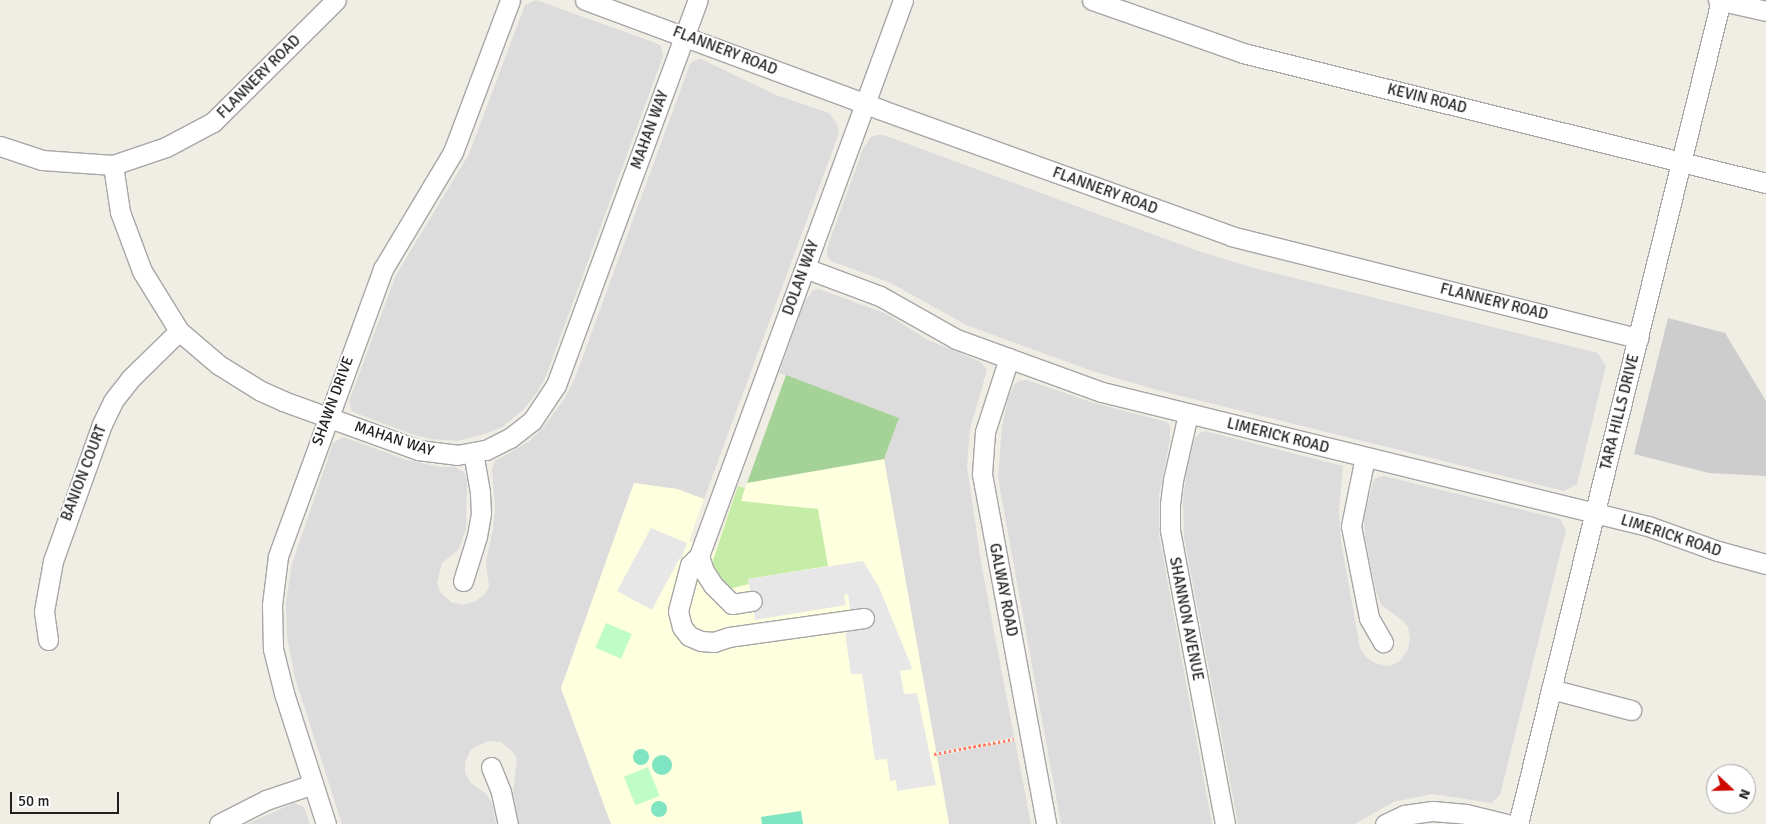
<!DOCTYPE html>
<html>
<head>
<meta charset="utf-8">
<style>
	body { margin:0 }
	#map { position:relative; width:1766px; height:824px; overflow:hidden; background:#f0ede4; font-family:Signika,sans-serif }
	div>[style] { position:absolute }
	.residential>* { inset:0; background:#dddcdc }
	.education>* { inset:0; background:#feffde }
	.religious>* { inset:0; background:#cdcdcd }
	.grass>* { inset:0; background:#c6eda7 }
	.forest>* { inset:0; background:#a5d297 }
	.park>* { inset:0; background:#bffcc7; transform-origin:0 0 }
	.pitch>* { inset:0; background:#7ee4c1 }
	.round { border-radius:50% }
	.parking>* { inset:0; background:#e7e7e7 }
	.path>* { height:2.5px; margin-top:-1.25px; transform-origin:0; background:repeating-linear-gradient(90deg,#ff7d66 0 2.5px,transparent 0 5px) }
	.roads { filter:drop-shadow(1px 0 #a6a6a6) drop-shadow(-1px 0 #a6a6a6) drop-shadow(0 1px #a6a6a6) drop-shadow(0 -1px #a6a6a6) }
	.minor>* { height:19px; margin:-9.5px; padding:0 9.5px; transform-origin:9.5px; border-radius:9.5px; background:#fff }
	span { translate:-50% -50%; white-space:nowrap; text-align:center; line-height:1.15; -webkit-text-stroke:4px #fff; paint-order:stroke }
	.street-label { font-size:15px; color:#1f1f1f }
	.north { position:absolute; left:1706px; top:764px; width:50px; height:50px; box-sizing:border-box; background:#fff; border:1px solid #a5a5a5; border-radius:50%; rotate:111deg; font-size:14px; font-weight:700; line-height:20px; text-align:center; color:#1f1f1f }
	.north::after { content:''; display:block; margin:auto; width:18px; height:22px; background:#cd0900; clip-path:polygon(50% 0,100% 100%,50% 72%,0 100%) }
	.scale { position:absolute; left:10px; top:792px; width:109px; height:22px; box-sizing:border-box; border:2px solid #1f1f1f; border-top:0; padding-left:6px; font-size:15px; line-height:18px; white-space:nowrap; color:#1f1f1f; -webkit-text-stroke:4px #fff; paint-order:stroke }
</style>
</head>
<body>
<div id="map">
	<div class="residential">
		<div style="clip-path:polygon(536px 0,653px 42px,661px 46px,663px 56px,546px 376px,538px 391px,525px 408px,504px 426px,485px 434px,457px 441px,431px 439px,414px 435px,358px 414px,352px 411px,349px 401px,396px 275px,469px 154px,525px 5px)"></div>
		<div style="clip-path:polygon(701px 59px,776px 95px,829px 113px,837px 124px,839px 133px,704px 499px,677px 489px,634px 483px,561px 688px,611px 824px,519px 824px,513px 793px,517px 758px,510px 749px,501px 742px,488px 741px,471px 749px,465px 762px,465px 773px,471px 783px,486px 794px,492px 803px,496px 824px,342px 824px,295px 678px,287px 637px,286px 601px,292px 564px,333px 443px,343px 437px,407px 460px,441px 467px,455px 467px,464px 472px,467px 480px,466px 530px,458px 550px,442px 563px,437px 583px,440px 592px,451px 602px,463px 605px,476px 601px,485px 594px,489px 586px,486px 562px,493px 529px,495px 508px,492px 469px,495px 461px,528px 442px,542px 429px,565px 398px,575px 378px,690px 64px,695px 60px)"></div>
		<div style="clip-path:polygon(877px 135px,884px 135px,1198px 251px,1254px 268px,1598px 353px,1606px 366px,1577px 484px,1564px 491px,1157px 390px,1092px 371px,966px 325px,891px 283px,831px 261px,827px 257px,827px 248px,863px 149px,871px 137px)"></div>
		<div style="clip-path:polygon(819px 289px,887px 314px,928px 340px,981px 362px,987px 370px,970px 429px,967px 466px,981px 562px,1014px 737px,936px 752px,884px 459px,899px 418px,779px 373px,804px 303px,813px 290px)"></div>
		<div style="clip-path:polygon(1027px 380px,1094px 403px,1167px 422px,1170px 426px,1170px 440px,1159px 495px,1159px 535px,1212px 824px,1061px 824px,998px 478px,1002px 426px,1008px 399px,1014px 385px,1019px 381px)"></div>
		<div style="clip-path:polygon(1205px 431px,1343px 466px,1339px 511px,1341px 541px,1360px 648px,1366px 657px,1377px 664px,1390px 666px,1400px 661px,1408px 650px,1410px 638px,1408px 627px,1403px 621px,1381px 605px,1376px 591px,1365px 537px,1364px 517px,1374px 479px,1384px 476px,1560px 519px,1566px 530px,1500px 795px,1491px 803px,1433px 794px,1393px 802px,1355px 824px,1238px 824px,1184px 537px,1183px 499px,1187px 469px,1195px 438px,1200px 433px)"></div>
		<div style="clip-path:polygon(1015px 741px,1031px 824px,949px 824px,937px 756px)"></div>
		<div style="clip-path:polygon(294px 803px,304px 807px,310px 824px,247px 824px)"></div>
	</div>
	<div class="education">
		<div style="clip-path:polygon(884px 459px,949px 824px,611px 824px,561px 688px,634px 483px,677px 489px,704px 499px,689px 541px,715px 551px,738px 486px,745px 488px,747px 483px)"></div>
	</div>
	<div class="religious">
		<div style="clip-path:polygon(1668px 318px,1725px 333px,1766px 401px,1766px 476px,1709px 473px,1634px 454px)"></div>
	</div>
	<div class="grass">
		<div style="clip-path:polygon(738px 486px,745px 488px,741px 501px,818px 509px,828px 566px,748px 579px,749px 584px,729px 589px,716px 572px,712px 563px)"></div>
	</div>
	<div class="forest">
		<div style="clip-path:polygon(786px 375px,899px 418px,884px 459px,747px 483px)"></div>
	</div>
	<div class="park">
		<div style="left:606px;top:623px;width:28px;height:27px;rotate:23deg"></div>
		<div style="left:648px;top:767px;width:31px;height:26px;rotate:68deg"></div>
	</div>
	<div class="pitch">
		<div class="round" style="left:633px;top:749px;width:16px;height:16px"></div>
		<div class="round" style="left:652px;top:755px;width:20px;height:20px"></div>
		<div class="round" style="left:651px;top:801px;width:16px;height:16px"></div>
		<div style="clip-path:polygon(801px 811px,803px 824px,762px 824px,761px 817px)"></div>
	</div>
	<div class="parking">
		<div style="clip-path:polygon(651px 528px,687px 543px,681px 559px,679px 559px,652px 610px,617px 591px)"></div>
		<div style="clip-path:polygon(863px 561px,879px 587px,910px 663px,912px 669px,900px 671px,904px 694px,917px 693px,936px 785px,897px 791px,896px 780px,890px 781px,887px 759px,875px 760px,862px 674px,851px 674px,845px 633px,853px 631px,848px 594px,844px 595px,846px 605px,755px 620px,748px 579px)"></div>
	</div>
	<div class="path">
		<div style="left:934px;top:754px;width:81px;rotate:-10.6deg"></div>
	</div>
	<div class="roads">
		<div class="minor">
			<div style="left:585px;top:0;width:314px;rotate:20.3deg"></div>
			<div style="left:879px;top:109px;width:374px;rotate:19.8deg"></div>
			<div style="left:1231px;top:236px;width:420px;rotate:14.1deg"></div>
			<div style="left:1092px;top:0;width:160px;rotate:19.3deg"></div>
			<div style="left:1243px;top:53px;width:539px;rotate:13.96deg"></div>
			<div style="left:1718px;top:0;width:49px;rotate:12.9deg"></div>
			<div style="left:0;top:146px;width:44px;rotate:18.4deg"></div>
			<div style="left:42px;top:160px;width:71px;rotate:4deg"></div>
			<div style="left:113px;top:165px;width:56px;rotate:-18.8deg"></div>
			<div style="left:166px;top:147px;width:53px;rotate:-28deg"></div>
			<div style="left:213px;top:122px;width:173px;rotate:-44.8deg"></div>
			<div style="left:113px;top:165px;width:48px;rotate:81.5deg"></div>
			<div style="left:120px;top:212px;width:63px;rotate:69.6deg"></div>
			<div style="left:142px;top:271px;width:70px;rotate:58.3deg"></div>
			<div style="left:179px;top:331px;width:52px;rotate:40.4deg"></div>
			<div style="left:219px;top:365px;width:49px;rotate:31.8deg"></div>
			<div style="left:261px;top:391px;width:24px;rotate:24deg"></div>
			<div style="left:283px;top:401px;width:144px;rotate:19.9deg"></div>
			<div style="left:418px;top:450px;width:39px;rotate:7deg"></div>
			<div style="left:457px;top:455px;width:29px;rotate:-10deg"></div>
			<div style="left:486px;top:450px;width:27px;rotate:-27deg"></div>
			<div style="left:510px;top:438px;width:28px;rotate:-38deg"></div>
			<div style="left:532px;top:421px;width:43px;rotate:-56.3deg"></div>
			<div style="left:556px;top:385px;width:410px;rotate:-69.8deg"></div>
			<div style="left:805px;top:268px;width:80px;rotate:20.5deg"></div>
			<div style="left:880px;top:296px;width:87px;rotate:29.5deg"></div>
			<div style="left:956px;top:339px;width:155px;rotate:20deg"></div>
			<div style="left:1102px;top:392px;width:562px;rotate:13.79deg"></div>
			<div style="left:1648px;top:526px;width:74px;rotate:19.7deg"></div>
			<div style="left:1718px;top:551px;width:50px;rotate:15.2deg"></div>
			<div style="left:1009px;top:358px;width:78px;rotate:108deg"></div>
			<div style="left:985px;top:432px;width:42px;rotate:94.1deg"></div>
			<div style="left:982px;top:474px;width:356px;rotate:79.6deg"></div>
			<div style="left:1188px;top:414px;width:68px;rotate:102.8deg"></div>
			<div style="left:1173px;top:480px;width:24px;rotate:97deg"></div>
			<div style="left:1170px;top:504px;width:26px;rotate:90deg"></div>
			<div style="left:1170px;top:530px;width:299px;rotate:79.4deg"></div>
			<div style="left:1365px;top:457px;width:70px;rotate:101.5deg"></div>
			<div style="left:1351px;top:526px;width:94px;rotate:78.9deg"></div>
			<div style="left:1369px;top:618px;width:28px;rotate:60deg"></div>
			<div style="left:699px;top:556px;width:16px;rotate:72deg"></div>
			<div style="left:704px;top:571px;width:17px;rotate:57deg"></div>
			<div style="left:713px;top:585px;width:27px;rotate:45deg"></div>
			<div style="left:463px;top:581px;width:47px;rotate:-72.7deg"></div>
			<div style="left:477px;top:536px;width:23px;rotate:-80deg"></div>
			<div style="left:481px;top:513px;width:21px;rotate:-93deg"></div>
			<div style="left:480px;top:492px;width:40px;rotate:-100deg"></div>
			<div style="left:732px;top:604px;width:20px;rotate:-9deg"></div>
			<div style="left:864px;top:618px;width:136px;rotate:172deg"></div>
			<div style="left:729px;top:637px;width:16px;rotate:162deg"></div>
			<div style="left:714px;top:642px;width:13px;rotate:-176deg"></div>
			<div style="left:701px;top:641px;width:13px;rotate:-157deg"></div>
			<div style="left:689px;top:636px;width:11px;rotate:-128deg"></div>
			<div style="left:682px;top:627px;width:16px;rotate:-104deg"></div>
			<div style="left:678px;top:611px;width:48px;rotate:-75.4deg"></div>
			<div style="left:690px;top:565px;width:13px;rotate:-45deg"></div>
			<div style="left:699px;top:556px;width:592px;rotate:-69.85deg"></div>
			<div style="left:48px;top:640px;width:29px;rotate:-98deg"></div>
			<div style="left:44px;top:611px;width:51px;rotate:-79.8deg"></div>
			<div style="left:53px;top:561px;width:145px;rotate:-70.3deg"></div>
			<div style="left:102px;top:424px;width:25px;rotate:-64deg"></div>
			<div style="left:113px;top:401px;width:29px;rotate:-52deg"></div>
			<div style="left:131px;top:378px;width:67px;rotate:-44.4deg"></div>
			<div style="left:1551px;top:689px;width:83px;rotate:14.7deg"></div>
			<div style="left:491px;top:767px;width:27px;rotate:68deg"></div>
			<div style="left:501px;top:792px;width:33px;rotate:78deg"></div>
			<div style="left:219px;top:824px;width:53px;rotate:-27.1deg"></div>
			<div style="left:266px;top:800px;width:50px;rotate:-18.8deg"></div>
			<div style="left:326px;top:824px;width:138px;rotate:-107.8deg"></div>
			<div style="left:284px;top:693px;width:45px;rotate:-104deg"></div>
			<div style="left:273px;top:649px;width:44px;rotate:-91.3deg"></div>
			<div style="left:272px;top:605px;width:49px;rotate:-83deg"></div>
			<div style="left:278px;top:556px;width:306px;rotate:-69.9deg"></div>
			<div style="left:383px;top:269px;width:136px;rotate:-59.1deg"></div>
			<div style="left:453px;top:152px;width:162px;rotate:-69.4deg"></div>
			<div style="left:1385px;top:824px;width:21px;rotate:-25deg"></div>
			<div style="left:1404px;top:815px;width:29px;rotate:-8deg"></div>
			<div style="left:1433px;top:811px;width:33px;rotate:5deg"></div>
			<div style="left:1466px;top:814px;width:42px;rotate:13.7deg"></div>
			<div style="left:1518px;top:824px;width:849px;rotate:-76.16deg"></div>
		</div>
	</div>
	<div class="street-label">
		<span style="left:725px;top:51px;rotate:21deg">FLANNERY ROAD</span>
		<span style="left:259px;top:77px;rotate:-45deg">FLANNERY ROAD</span>
		<span style="left:1427px;top:99px;rotate:14deg">KEVIN ROAD</span>
		<span style="left:650px;top:130px;rotate:-70deg">MAHAN WAY</span>
		<span style="left:1105px;top:191px;rotate:20deg">FLANNERY ROAD</span>
		<span style="left:801px;top:278px;rotate:-70deg">DOLAN WAY</span>
		<span style="left:1494px;top:302px;rotate:14deg">FLANNERY ROAD</span>
		<span style="left:333px;top:401px;rotate:-70deg">SHAWN DRIVE</span>
		<span style="left:1620px;top:412px;rotate:-76deg">TARA HILLS DRIVE</span>
		<span style="left:1278px;top:436px;rotate:14deg">LIMERICK ROAD</span>
		<span style="left:394px;top:439px;rotate:18deg">MAHAN WAY</span>
		<span style="left:84px;top:473px;rotate:-69deg">BANION COURT</span>
		<span style="left:1671px;top:536px;rotate:18deg">LIMERICK ROAD</span>
		<span style="left:1003px;top:590px;rotate:79deg">GALWAY ROAD</span>
		<span style="left:1186px;top:619px;rotate:79deg">SHANNON AVENUE</span>
	</div>
	<div class="north">N</div>
	<div class="scale">50 m</div>
</div>
</body>
</html>
